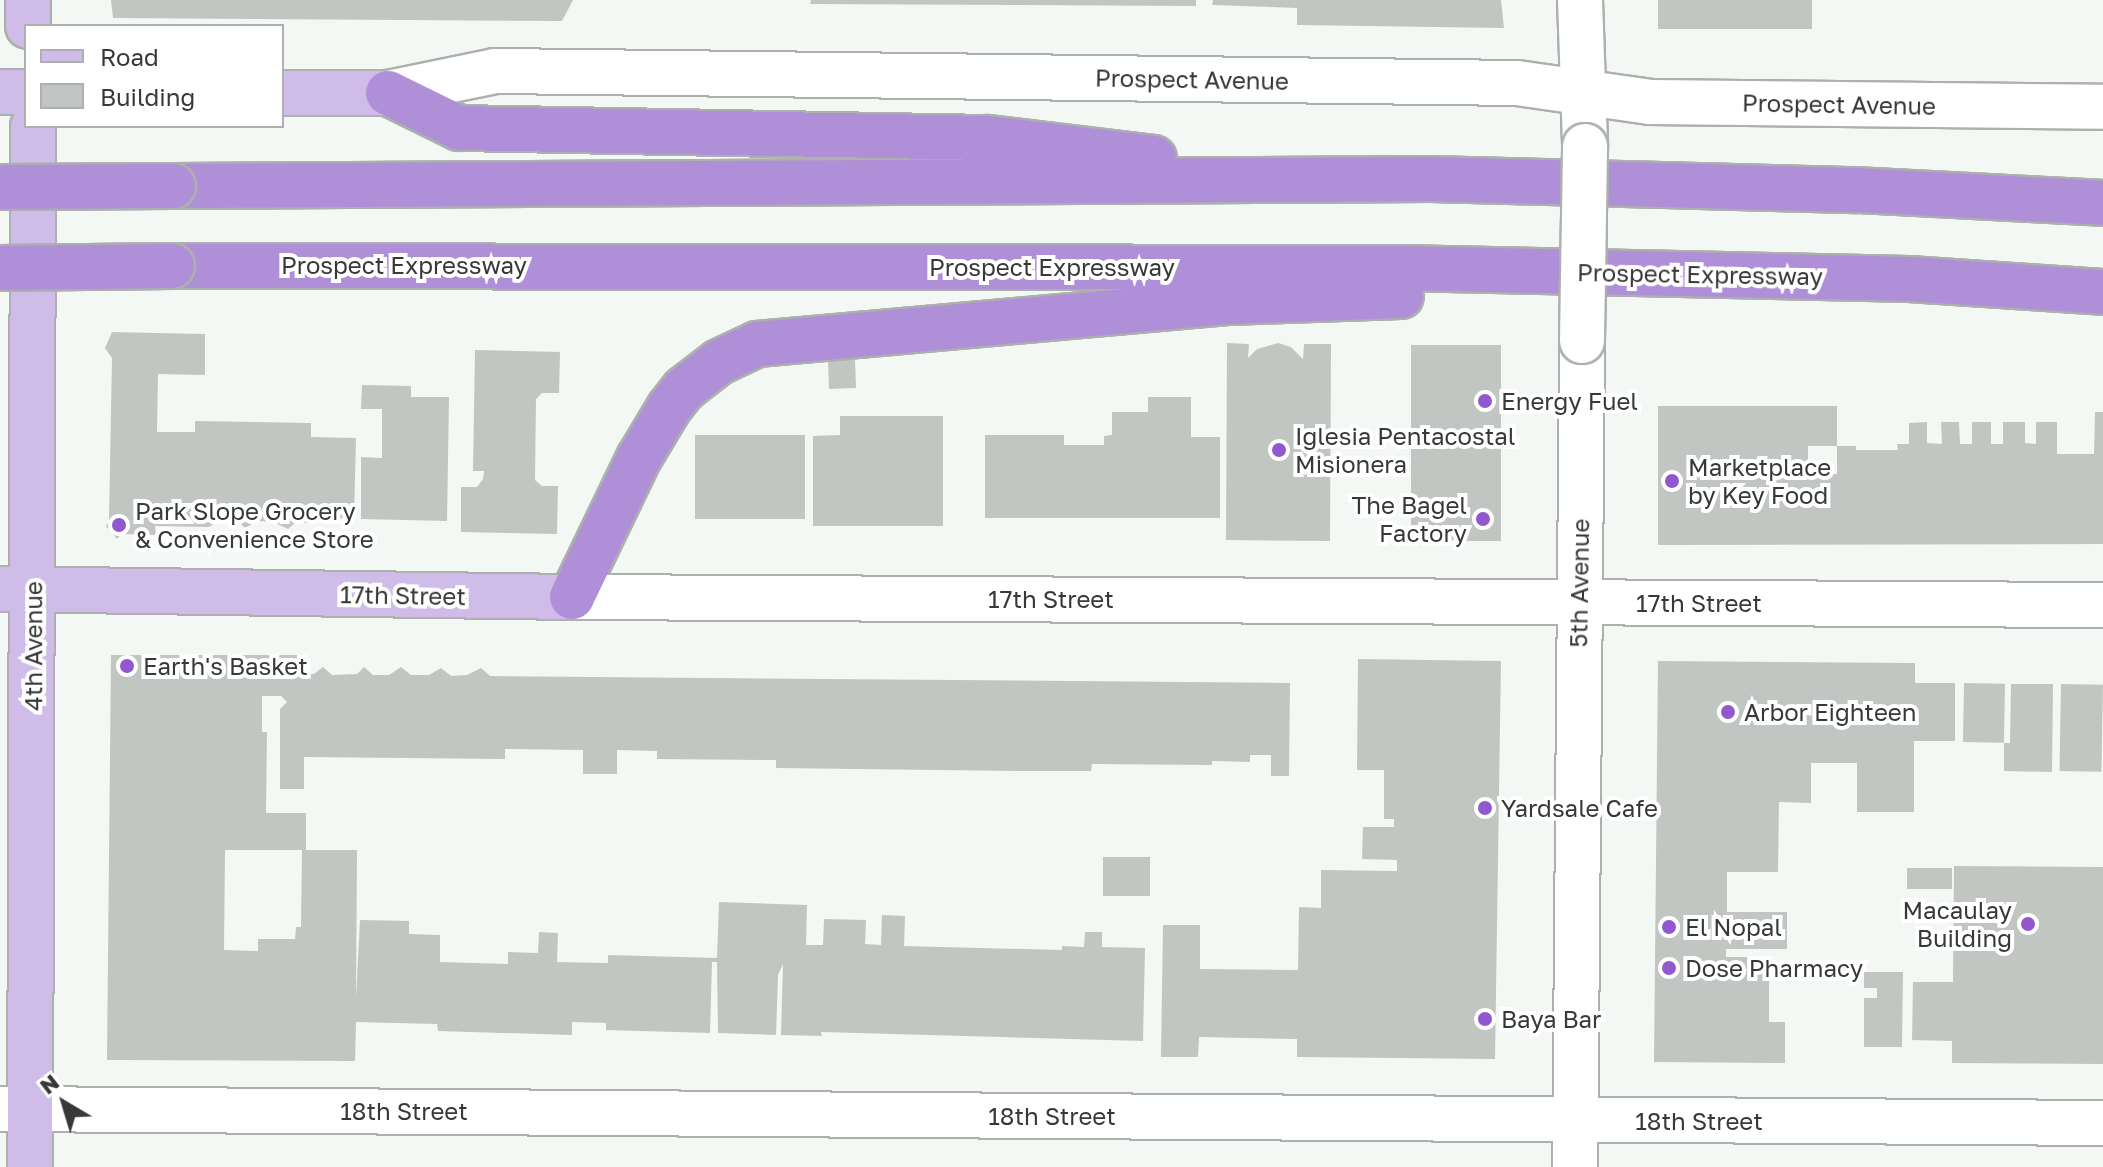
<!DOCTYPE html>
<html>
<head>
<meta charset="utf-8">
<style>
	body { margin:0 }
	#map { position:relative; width:2103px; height:1167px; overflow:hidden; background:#f4f8f4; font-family:"Golos Text",sans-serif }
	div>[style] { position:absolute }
	.building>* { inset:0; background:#c2c6c2; transform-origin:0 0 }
	.roads { filter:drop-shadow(2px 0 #adb0ad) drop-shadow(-2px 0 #adb0ad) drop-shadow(0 2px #adb0ad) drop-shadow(0 -2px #adb0ad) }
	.minor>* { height:44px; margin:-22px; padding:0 22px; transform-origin:22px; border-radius:22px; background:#fff }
	.major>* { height:44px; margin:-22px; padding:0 22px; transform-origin:22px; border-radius:22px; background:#cfbce8 }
	.highway>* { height:44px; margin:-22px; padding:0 22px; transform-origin:22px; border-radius:22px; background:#af8fd8 }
	.bridges { filter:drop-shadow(2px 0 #adb0ad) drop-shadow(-2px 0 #adb0ad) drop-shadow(0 2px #adb0ad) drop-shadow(0 -2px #adb0ad) }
	.minor-bridge>* { height:44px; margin:-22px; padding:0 22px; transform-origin:22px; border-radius:22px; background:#fff }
	.highway-bridge>* { height:44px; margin:-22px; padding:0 22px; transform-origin:22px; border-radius:22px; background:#af8fd8 }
	.dots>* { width:22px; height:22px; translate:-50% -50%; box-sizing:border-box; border:4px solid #fff; border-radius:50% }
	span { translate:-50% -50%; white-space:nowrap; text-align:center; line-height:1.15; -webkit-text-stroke:8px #fff; paint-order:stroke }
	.street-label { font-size:24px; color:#373837 }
	.poi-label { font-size:24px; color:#373837 }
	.left { translate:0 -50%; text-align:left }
	.right { translate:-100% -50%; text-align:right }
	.legend { position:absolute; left:24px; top:24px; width:260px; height:104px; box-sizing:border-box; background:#fff; border:2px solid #afafaf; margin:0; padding:10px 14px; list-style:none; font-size:24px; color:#373837 }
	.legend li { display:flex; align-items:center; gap:16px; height:40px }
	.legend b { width:40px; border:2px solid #afafaf }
	.north { position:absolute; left:24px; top:1063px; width:80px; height:80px; -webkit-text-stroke:6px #fff; paint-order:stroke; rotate:322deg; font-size:22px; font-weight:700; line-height:32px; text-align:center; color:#373837 }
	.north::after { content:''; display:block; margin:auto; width:28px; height:36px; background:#373837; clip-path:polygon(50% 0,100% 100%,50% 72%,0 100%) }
</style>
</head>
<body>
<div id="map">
	<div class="building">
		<div style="clip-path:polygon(111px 0,573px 0,562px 21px,113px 18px)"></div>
		<div style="clip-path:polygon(811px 0,1196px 0,1196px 6px,810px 4px)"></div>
		<div style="clip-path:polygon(1213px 0,1501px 0,1504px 28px,1297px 25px,1297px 8px,1212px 5px)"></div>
		<div style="left:1658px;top:0;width:154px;height:29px"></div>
		<div style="clip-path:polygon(112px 332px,205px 334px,205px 375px,158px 374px,157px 432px,195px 432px,195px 421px,311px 423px,311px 437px,356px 438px,354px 519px,309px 518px,309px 523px,296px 522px,288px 529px,273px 522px,258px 521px,245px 528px,238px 521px,218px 521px,209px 527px,155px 526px,156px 535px,121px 534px,117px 539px,106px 526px,109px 521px,112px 358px,105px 348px)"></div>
		<div style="clip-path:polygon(1227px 343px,1249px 344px,1248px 358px,1257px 349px,1278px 343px,1291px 347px,1303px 359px,1304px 344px,1331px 344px,1330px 541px,1226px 540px)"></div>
		<div style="left:1411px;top:345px;width:90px;height:196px"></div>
		<div style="clip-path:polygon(475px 350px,560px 352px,559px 393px,542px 393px,536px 399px,535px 480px,542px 486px,558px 486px,557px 534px,461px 532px,461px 487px,477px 487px,483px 479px,484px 471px,473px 471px)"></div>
		<div style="left:855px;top:359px;width:29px;height:27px;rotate:88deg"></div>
		<div style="clip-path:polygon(362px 385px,411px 386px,411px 397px,449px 397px,447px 521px,361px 519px,361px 457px,382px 458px,382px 409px,361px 409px)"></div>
		<div style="clip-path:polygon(1148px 397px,1191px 397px,1191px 437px,1220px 437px,1220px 518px,985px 518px,985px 435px,1064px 435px,1064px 445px,1104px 445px,1104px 436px,1112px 435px,1112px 412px,1148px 412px)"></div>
		<div style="clip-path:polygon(1658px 406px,1837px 406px,1837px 446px,1808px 446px,1808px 474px,1837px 474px,1837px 446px,1856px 446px,1856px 450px,1898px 450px,1897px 444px,1909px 444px,1909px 423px,1927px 422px,1927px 443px,1942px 444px,1941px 422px,1959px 422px,1960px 444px,1972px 444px,1972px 422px,1991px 422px,1991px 444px,2003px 444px,2003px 422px,2025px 422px,2025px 443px,2036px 444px,2036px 422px,2057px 422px,2057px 454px,2094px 454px,2095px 412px,2103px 412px,2103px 544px,1658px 545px)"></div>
		<div style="clip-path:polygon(840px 416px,943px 416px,943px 526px,813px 526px,813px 436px,840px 435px)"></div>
		<div style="left:695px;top:435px;width:110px;height:84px"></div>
		<div style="clip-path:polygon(evenodd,111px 655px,305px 655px,305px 674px,314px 674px,323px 667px,332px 675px,357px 674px,364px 667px,373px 675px,389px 675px,401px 667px,411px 675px,429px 675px,441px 668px,451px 676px,467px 675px,481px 668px,490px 676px,1290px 683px,1289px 776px,1271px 776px,1271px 755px,1250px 755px,1250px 762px,1212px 761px,1212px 765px,1092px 764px,1091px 771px,1018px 771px,776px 768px,776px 760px,657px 759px,657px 751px,617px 750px,617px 774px,583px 774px,583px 750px,505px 749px,505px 759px,304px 757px,304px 789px,280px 789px,280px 709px,287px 702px,281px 696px,262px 696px,262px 732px,267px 732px,266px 813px,306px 813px,306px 850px,357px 850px,356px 998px,360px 920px,409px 921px,409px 934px,440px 935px,440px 962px,508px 964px,508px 952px,538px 953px,539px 932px,558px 933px,557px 962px,608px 963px,608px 955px,717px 958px,719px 902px,807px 905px,806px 945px,823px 945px,824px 919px,866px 920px,865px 944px,881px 945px,882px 915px,905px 916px,904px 946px,1062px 950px,1062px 946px,1084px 947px,1085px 932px,1102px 932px,1102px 947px,1145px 948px,1143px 1041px,821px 1032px,822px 1036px,781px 1035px,783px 964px,778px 975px,776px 1035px,718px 1033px,717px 962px,712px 962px,710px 1033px,606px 1030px,606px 1023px,572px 1022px,572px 1035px,438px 1031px,437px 1024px,356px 1022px,355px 1061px,107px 1060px,111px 655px,225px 850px,302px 850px,301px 927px,296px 927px,295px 939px,258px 939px,258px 951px,224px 950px,225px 850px)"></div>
		<div style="clip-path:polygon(1358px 659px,1501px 661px,1495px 1059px,1297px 1057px,1297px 1039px,1199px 1037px,1198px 1057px,1161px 1057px,1163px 925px,1200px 925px,1200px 969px,1298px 970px,1299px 907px,1321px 908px,1321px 870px,1397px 871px,1397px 860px,1362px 859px,1363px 827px,1394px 827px,1394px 819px,1384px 819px,1384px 770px,1357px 770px)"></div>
		<div style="clip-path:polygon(1658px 661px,1915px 663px,1915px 683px,1955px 683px,1955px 741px,1914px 741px,1914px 812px,1857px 812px,1857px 763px,1811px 763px,1811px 803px,1779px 802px,1778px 872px,1727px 872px,1727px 912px,1787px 912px,1787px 949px,1726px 949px,1726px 957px,1769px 957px,1769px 1022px,1785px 1022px,1785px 1063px,1654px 1062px)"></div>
		<div style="left:1964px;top:683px;width:41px;height:59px;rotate:1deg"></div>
		<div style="clip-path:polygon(2011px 684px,2053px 684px,2052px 772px,2004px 771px,2004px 743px,2010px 743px)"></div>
		<div style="left:2061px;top:684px;width:42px;height:87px;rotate:1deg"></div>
		<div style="left:1103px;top:857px;width:47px;height:39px"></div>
		<div style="clip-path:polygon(1954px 866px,2103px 867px,2103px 1064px,1952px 1063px,1952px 1041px,1912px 1040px,1913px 982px,1953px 982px)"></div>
		<div style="left:1907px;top:868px;width:45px;height:21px"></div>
		<div style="clip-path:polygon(1864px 972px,1903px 972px,1902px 1047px,1864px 1047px,1864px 998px,1877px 998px,1877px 988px,1864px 988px)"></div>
	</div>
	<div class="roads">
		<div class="minor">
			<div style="left:1580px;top:0;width:146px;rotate:88deg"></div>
			<div style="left:388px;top:93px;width:109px;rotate:-11.6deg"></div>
			<div style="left:495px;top:71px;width:1022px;rotate:0.67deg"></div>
			<div style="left:1517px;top:83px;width:134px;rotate:8.1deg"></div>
			<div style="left:1650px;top:102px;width:453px;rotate:0.6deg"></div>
			<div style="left:572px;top:597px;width:1531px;rotate:0.3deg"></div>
			<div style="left:0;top:1109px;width:2103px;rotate:0.38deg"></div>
			<div style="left:1575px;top:1167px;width:826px;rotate:-89.51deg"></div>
		</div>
		<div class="major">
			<div style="left:28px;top:0;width:26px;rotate:90deg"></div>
			<div style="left:0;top:92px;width:26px"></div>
			<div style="left:282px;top:93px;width:106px"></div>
			<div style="left:0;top:589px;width:572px;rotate:0.8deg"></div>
			<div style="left:30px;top:1167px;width:1041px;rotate:-89.83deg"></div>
		</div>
		<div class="highway">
			<div style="left:388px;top:93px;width:79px;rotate:26.2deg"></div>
			<div style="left:459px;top:128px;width:529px;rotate:1.08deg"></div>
			<div style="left:988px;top:138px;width:167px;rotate:6.9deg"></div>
			<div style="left:173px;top:186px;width:1257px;rotate:-0.32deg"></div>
			<div style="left:1430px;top:179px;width:427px;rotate:1.5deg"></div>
			<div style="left:1857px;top:190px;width:246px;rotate:3deg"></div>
			<div style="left:172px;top:266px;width:1228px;rotate:0.09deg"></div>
			<div style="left:1400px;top:268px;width:509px;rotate:1.24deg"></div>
			<div style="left:1909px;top:279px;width:194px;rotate:3.8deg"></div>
			<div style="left:572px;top:597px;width:154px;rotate:-64.3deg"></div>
			<div style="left:639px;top:458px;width:58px;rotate:-59deg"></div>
			<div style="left:669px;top:408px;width:24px;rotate:-52deg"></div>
			<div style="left:684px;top:389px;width:44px;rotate:-37.6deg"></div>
			<div style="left:719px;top:362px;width:42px;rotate:-25.3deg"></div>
			<div style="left:757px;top:344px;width:472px;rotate:-5.1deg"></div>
			<div style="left:1227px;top:302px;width:174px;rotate:-2deg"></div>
		</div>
	</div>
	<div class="bridges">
		<div class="minor-bridge">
			<div style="left:1582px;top:341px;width:195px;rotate:-89.1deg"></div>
		</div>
		<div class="highway-bridge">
			<div style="left:0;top:187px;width:173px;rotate:-0.3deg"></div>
			<div style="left:0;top:268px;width:172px;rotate:-0.7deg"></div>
		</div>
	</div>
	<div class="dots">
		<div style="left:1485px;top:401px;background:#9258d0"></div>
		<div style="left:1279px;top:450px;background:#9258d0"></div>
		<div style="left:1672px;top:481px;background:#9258d0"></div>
		<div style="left:1483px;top:519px;background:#9258d0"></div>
		<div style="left:119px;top:525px;background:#9258d0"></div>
		<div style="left:127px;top:666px;background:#9258d0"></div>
		<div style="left:1728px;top:712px;background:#9258d0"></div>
		<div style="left:1485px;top:808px;background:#9258d0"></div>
		<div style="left:2028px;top:924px;background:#9258d0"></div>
		<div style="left:1669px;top:927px;background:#9258d0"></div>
		<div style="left:1669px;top:968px;background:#9258d0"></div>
		<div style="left:1485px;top:1019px;background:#9258d0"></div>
	</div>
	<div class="street-label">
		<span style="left:1192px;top:79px;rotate:1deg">Prospect Avenue</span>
		<span style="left:1839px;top:104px;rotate:1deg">Prospect Avenue</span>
		<span style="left:404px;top:265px">Prospect Expressway</span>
		<span style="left:1052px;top:267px">Prospect Expressway</span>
		<span style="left:1700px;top:274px;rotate:1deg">Prospect Expressway</span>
		<span style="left:1579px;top:583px;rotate:-89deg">5th Avenue</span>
		<span style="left:403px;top:595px;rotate:1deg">17th Street</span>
		<span style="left:1051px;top:599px">17th Street</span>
		<span style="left:1699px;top:603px">17th Street</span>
		<span style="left:33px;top:646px;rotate:-90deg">4th Avenue</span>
		<span style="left:404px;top:1111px">18th Street</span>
		<span style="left:1052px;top:1116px">18th Street</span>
		<span style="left:1699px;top:1121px">18th Street</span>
	</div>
	<div class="poi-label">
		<span class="left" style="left:1501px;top:401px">Energy Fuel</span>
		<span class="left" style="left:1295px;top:450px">Iglesia Pentacostal<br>Misionera</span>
		<span class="left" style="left:1688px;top:481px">Marketplace<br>by Key Food</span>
		<span class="right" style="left:1467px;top:519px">The Bagel<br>Factory</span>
		<span class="left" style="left:135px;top:525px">Park Slope Grocery<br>&amp; Convenience Store</span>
		<span class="left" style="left:143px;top:666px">Earth's Basket</span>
		<span class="left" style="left:1744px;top:712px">Arbor Eighteen</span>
		<span class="left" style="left:1501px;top:808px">Yardsale Cafe</span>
		<span class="right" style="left:2012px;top:924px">Macaulay<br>Building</span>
		<span class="left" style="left:1685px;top:927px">El Nopal</span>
		<span class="left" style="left:1685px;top:968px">Dose Pharmacy</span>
		<span class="left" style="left:1501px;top:1019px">Baya Bar</span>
	</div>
	<ul class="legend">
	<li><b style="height:10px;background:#cfbce8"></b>Road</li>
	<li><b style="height:22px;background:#c2c6c2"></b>Building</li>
	</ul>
	<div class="north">N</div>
</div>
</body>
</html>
